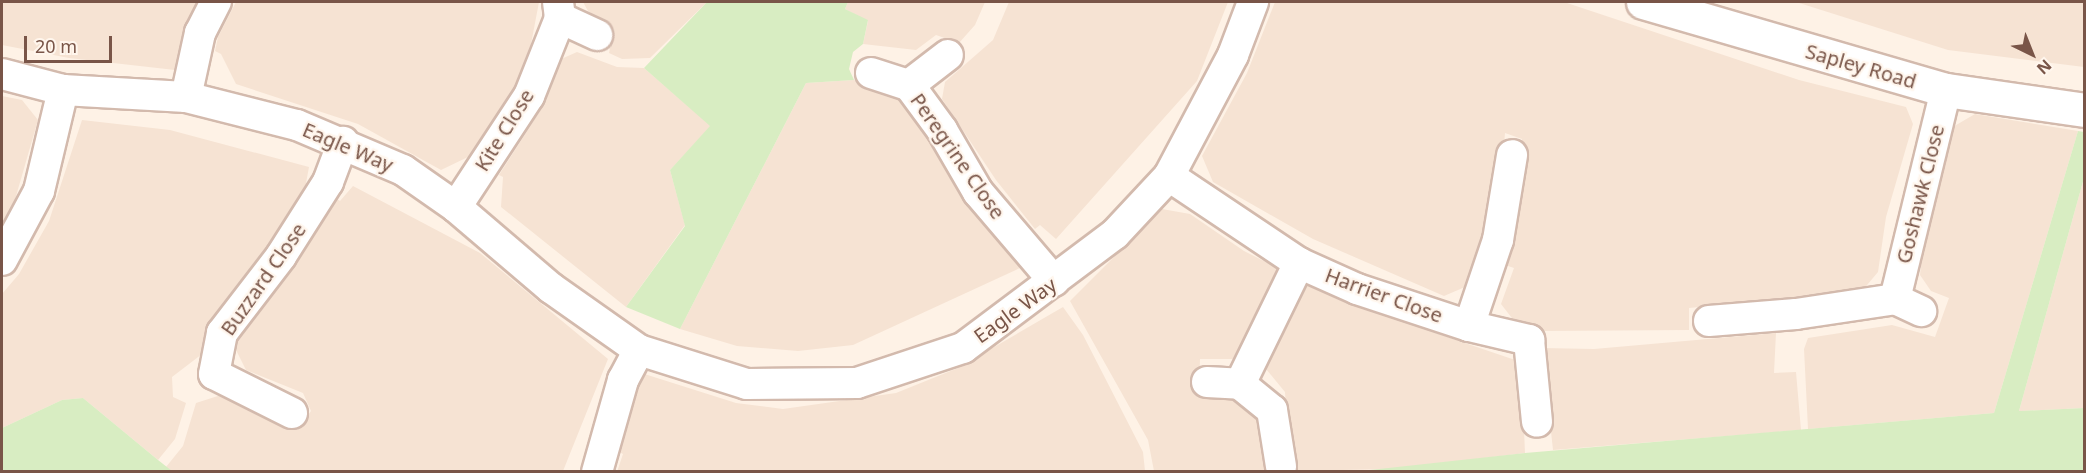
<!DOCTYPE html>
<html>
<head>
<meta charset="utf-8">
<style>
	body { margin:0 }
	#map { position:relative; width:2086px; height:473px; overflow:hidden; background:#fef2e6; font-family:"Noto Sans",sans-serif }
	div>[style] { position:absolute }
	.residential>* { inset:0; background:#f6e3d3 }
	.green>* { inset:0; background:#d8edc2 }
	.roads { filter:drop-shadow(2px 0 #d3baad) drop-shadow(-2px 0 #d3baad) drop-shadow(0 2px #d3baad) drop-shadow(0 -2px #d3baad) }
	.street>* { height:30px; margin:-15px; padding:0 15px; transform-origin:15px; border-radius:15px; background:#fff }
	.secondary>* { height:33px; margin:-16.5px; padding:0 16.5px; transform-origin:16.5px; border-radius:16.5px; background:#fff }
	span { translate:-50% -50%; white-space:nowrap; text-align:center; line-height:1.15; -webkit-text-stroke:4.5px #fff6ed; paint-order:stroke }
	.street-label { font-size:20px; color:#795548 }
	.frame { position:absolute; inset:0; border:3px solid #795548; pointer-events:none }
	.north { position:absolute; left:2002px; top:24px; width:60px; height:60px; -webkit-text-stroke:4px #fff6ed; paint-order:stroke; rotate:137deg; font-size:16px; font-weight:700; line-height:24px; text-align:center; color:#795548 }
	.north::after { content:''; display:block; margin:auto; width:21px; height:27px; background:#795548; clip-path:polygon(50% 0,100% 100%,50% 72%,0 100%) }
	.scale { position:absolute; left:24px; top:36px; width:88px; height:27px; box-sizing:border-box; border:3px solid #795548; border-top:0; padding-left:8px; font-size:18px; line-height:21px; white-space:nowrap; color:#795548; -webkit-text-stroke:4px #fff6ed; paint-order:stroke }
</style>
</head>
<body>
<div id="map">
	<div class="residential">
		<div style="clip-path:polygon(2px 2px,203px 2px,175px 70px,69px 58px,2px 45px)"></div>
		<div style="clip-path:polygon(236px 2px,539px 2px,524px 81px,476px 160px,470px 156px,441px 170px,358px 124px,236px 84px,221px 54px,215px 51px,218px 37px)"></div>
		<div style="clip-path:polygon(583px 2px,707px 2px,650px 58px,622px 59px,609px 53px,614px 29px,588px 11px)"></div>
		<div style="clip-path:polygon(848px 2px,985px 2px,975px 25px,959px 43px,936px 35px,916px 50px,863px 44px,868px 21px,845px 9px)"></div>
		<div style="clip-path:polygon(1009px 2px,1228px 2px,1197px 81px,1056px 239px,1040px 225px,1035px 229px,996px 180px,942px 99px,945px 82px,993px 40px)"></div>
		<div style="clip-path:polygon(1275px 2px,1564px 2px,1799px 80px,1906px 107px,1913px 124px,1886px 217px,1878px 272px,1862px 291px,1689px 308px,1689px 330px,1540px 331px,1515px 322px,1501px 304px,1514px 268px,1502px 264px,1518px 215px,1522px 139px,1505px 133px,1498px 214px,1465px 287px,1444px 296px,1313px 239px,1213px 182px,1202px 156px,1247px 73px)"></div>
		<div style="clip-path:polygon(1796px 2px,2084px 2px,2084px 67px,1948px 50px)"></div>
		<div style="clip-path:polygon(577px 52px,617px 67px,644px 68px,711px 126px,670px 170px,685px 225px,626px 307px,501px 207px,503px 177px,499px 175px,540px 111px,559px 60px)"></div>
		<div style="clip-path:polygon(854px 80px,901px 93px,1020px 268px,853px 345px,798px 351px,737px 346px,680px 329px,806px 83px)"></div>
		<div style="clip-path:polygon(2px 96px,22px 100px,38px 120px,12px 210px,2px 231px)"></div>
		<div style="clip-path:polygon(1975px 114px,2078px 131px,1994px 413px,1808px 429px,1804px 349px,1808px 338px,1892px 325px,1935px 337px,1949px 298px,1931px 291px,1920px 275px,1925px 227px,1951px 128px)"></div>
		<div style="clip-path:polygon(82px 120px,170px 130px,309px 167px,306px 183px,313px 186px,293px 223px,221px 308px,206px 351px,172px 377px,173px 397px,186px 403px,175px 439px,158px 460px,83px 398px,62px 400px,2px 428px,2px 294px,19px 274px,49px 221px)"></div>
		<div style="clip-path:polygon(2084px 178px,2084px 408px,2019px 411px)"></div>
		<div style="clip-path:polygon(353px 186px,480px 253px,608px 359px,563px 471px,172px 472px,166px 467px,183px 446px,196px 403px,221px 395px,246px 399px,275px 424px,299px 428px,311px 411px,303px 393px,246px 370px,235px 348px,246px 318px,291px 269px,337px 199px,340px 201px)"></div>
		<div style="clip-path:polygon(1162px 209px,1190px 214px,1244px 251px,1286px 272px,1243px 359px,1200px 359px,1199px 389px,1236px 393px,1262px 417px,1265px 471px,1154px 471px,1148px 440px,1070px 301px)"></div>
		<div style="clip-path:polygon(1300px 277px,1406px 323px,1521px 362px,1525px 453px,1395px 469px,1290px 471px,1285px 392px,1262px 364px)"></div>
		<div style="clip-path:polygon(1063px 307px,1083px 335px,1143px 452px,1145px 471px,617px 472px,623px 454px,612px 448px,635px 371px,736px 403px,783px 409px,896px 393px,958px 368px)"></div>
		<div style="clip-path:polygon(1776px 333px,1774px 373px,1796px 372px,1801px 430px,1553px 450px,1542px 348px,1594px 349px)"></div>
	</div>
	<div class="green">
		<div style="clip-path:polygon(707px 2px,848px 2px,845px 9px,868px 20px,863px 44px,853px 52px,849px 69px,854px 80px,806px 83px,680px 329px,626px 307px,685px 226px,670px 170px,710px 126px,644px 68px)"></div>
		<div style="clip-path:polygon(2078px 131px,2084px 132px,2084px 178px,2019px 411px,2084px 408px,2084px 471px,1361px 471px,1525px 453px,1994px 413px)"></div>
		<div style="clip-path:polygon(83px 398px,158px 460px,172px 471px,2px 471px,2px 428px,62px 400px)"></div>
	</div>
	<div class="roads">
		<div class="street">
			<div style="left:560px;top:18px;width:41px;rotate:24.7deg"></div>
			<div style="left:871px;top:73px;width:40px;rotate:18deg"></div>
			<div style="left:909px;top:85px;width:49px;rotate:-37.6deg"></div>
			<div style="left:2px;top:74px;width:63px;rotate:14.7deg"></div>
			<div style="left:63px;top:90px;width:123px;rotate:3.3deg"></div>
			<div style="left:186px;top:97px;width:114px;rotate:14.2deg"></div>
			<div style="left:297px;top:125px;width:115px;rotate:23deg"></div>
			<div style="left:403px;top:170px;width:65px;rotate:34.9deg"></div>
			<div style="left:456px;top:207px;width:125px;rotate:40.5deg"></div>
			<div style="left:551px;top:288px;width:108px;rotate:35.2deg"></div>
			<div style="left:639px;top:350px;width:113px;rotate:17.5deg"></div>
			<div style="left:747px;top:384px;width:110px;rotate:-0.5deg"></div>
			<div style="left:857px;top:383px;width:112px;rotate:-18.3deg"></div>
			<div style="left:963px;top:348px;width:190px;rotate:-36.9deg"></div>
			<div style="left:1115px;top:234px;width:79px;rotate:-47deg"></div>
			<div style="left:1169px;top:176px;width:137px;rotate:-62.1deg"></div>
			<div style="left:1233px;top:55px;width:57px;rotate:-69.3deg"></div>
			<div style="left:909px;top:85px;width:56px;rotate:53.7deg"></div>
			<div style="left:942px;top:130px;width:72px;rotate:59.9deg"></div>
			<div style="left:978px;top:192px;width:117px;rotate:49.5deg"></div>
			<div style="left:186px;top:97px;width:66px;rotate:-77.7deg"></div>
			<div style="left:200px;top:33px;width:35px;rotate:-63deg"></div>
			<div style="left:1169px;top:176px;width:156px;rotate:33.8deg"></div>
			<div style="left:1299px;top:263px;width:64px;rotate:24.1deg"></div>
			<div style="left:1357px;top:289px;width:118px;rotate:18.3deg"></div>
			<div style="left:1469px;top:326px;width:62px;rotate:13.1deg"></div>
			<div style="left:1529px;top:340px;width:82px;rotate:84.4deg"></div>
			<div style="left:456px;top:207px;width:133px;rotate:-56.7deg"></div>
			<div style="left:529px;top:96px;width:84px;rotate:-68.3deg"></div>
			<div style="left:560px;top:18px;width:16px;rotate:-97deg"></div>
			<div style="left:2px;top:260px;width:78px;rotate:-61.8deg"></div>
			<div style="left:39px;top:191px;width:104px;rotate:-76.6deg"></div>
			<div style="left:1895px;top:299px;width:29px;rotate:25deg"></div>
			<div style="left:1709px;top:321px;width:87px;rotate:-4.6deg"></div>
			<div style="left:1796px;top:314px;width:100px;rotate:-8.6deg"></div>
			<div style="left:1895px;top:299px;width:215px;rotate:-76.3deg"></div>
			<div style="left:1469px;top:326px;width:91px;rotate:-71.4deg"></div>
			<div style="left:1498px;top:240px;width:86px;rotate:-80.6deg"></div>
			<div style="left:1207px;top:382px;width:33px;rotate:3deg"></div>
			<div style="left:1240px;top:384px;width:41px;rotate:39.1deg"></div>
			<div style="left:1272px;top:410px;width:57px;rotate:80.9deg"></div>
			<div style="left:1240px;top:384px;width:135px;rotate:-64deg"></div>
			<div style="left:292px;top:413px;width:87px;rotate:-153.4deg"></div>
			<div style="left:214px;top:374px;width:42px;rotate:-79deg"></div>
			<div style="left:222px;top:333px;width:97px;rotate:-52.5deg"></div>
			<div style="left:281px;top:256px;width:88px;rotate:-57.6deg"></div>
			<div style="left:328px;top:182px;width:43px;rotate:-69.4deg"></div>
			<div style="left:597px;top:472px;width:96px;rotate:-74.2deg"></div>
			<div style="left:623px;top:380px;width:34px;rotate:-62deg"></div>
		</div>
		<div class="secondary">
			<div style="left:1643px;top:2px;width:316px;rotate:16.2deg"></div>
			<div style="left:1946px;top:90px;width:139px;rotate:8.2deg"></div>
		</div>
	</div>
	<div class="street-label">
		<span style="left:1861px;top:66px;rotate:16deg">Sapley Road</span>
		<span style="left:504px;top:130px;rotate:-58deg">Kite Close</span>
		<span style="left:348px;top:147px;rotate:23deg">Eagle Way</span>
		<span style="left:958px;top:156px;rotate:55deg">Peregrine Close</span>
		<span style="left:1920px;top:194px;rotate:-76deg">Goshawk Close</span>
		<span style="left:263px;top:279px;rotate:-55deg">Buzzard Close</span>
		<span style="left:1384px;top:295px;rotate:20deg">Harrier Close</span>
		<span style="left:1015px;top:310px;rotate:-36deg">Eagle Way</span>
	</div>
	<div class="frame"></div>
	<div class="north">N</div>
	<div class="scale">20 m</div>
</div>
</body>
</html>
